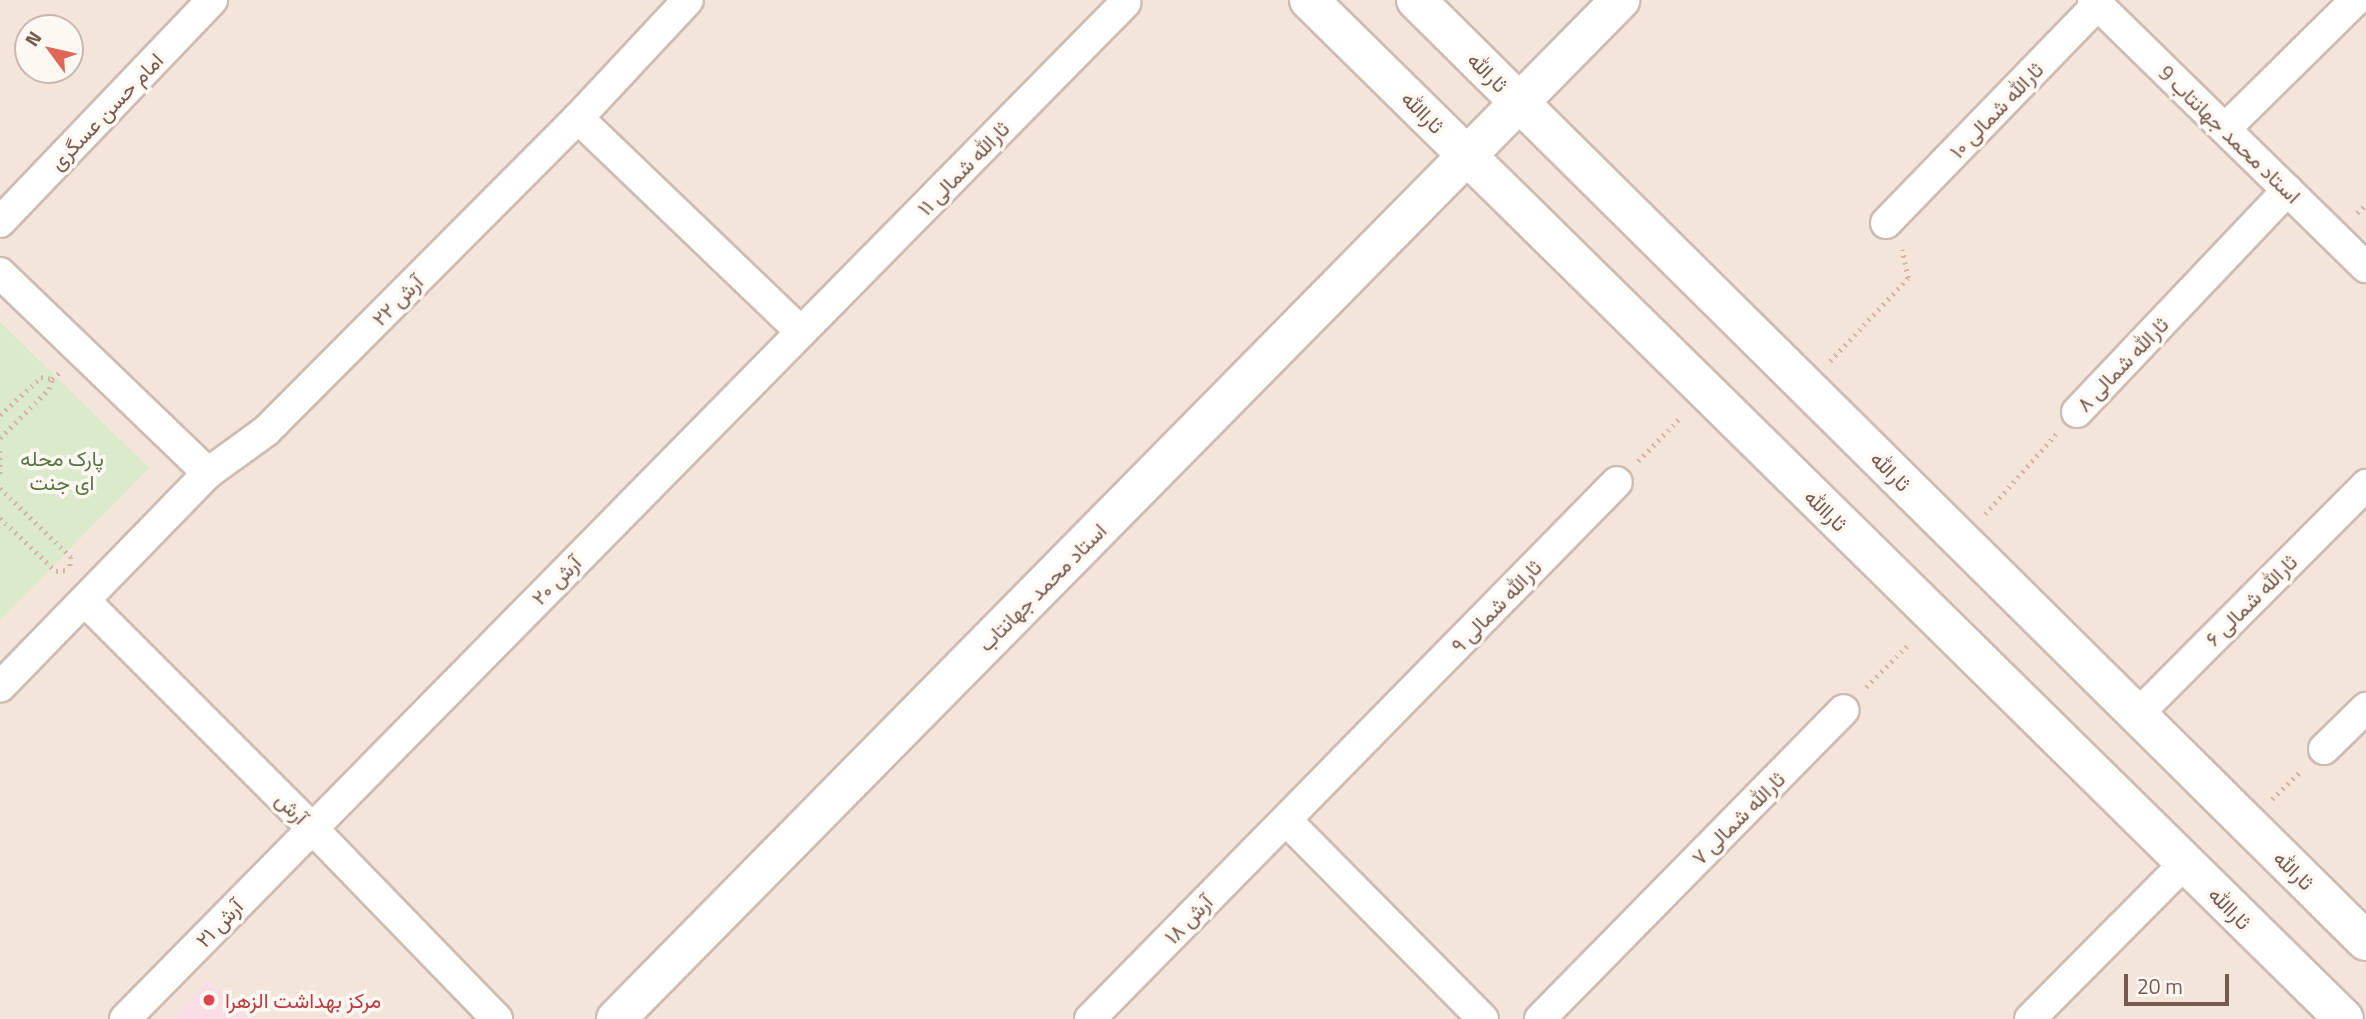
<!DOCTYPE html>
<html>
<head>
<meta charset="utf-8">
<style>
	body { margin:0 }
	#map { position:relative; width:2366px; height:1019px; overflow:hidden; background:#fcf4ec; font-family:"Titillium Web",Vazirmatn,sans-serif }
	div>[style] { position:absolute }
	.residential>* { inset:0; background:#f3e5da }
	.medical>* { inset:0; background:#f9dfe5 }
	.green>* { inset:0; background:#daeaca }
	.path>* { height:4.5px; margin-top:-2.25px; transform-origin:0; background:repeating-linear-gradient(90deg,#d6b4a7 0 2px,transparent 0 7px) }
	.roads { filter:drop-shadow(2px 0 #cebbb1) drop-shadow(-2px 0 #cebbb1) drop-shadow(0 2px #cebbb1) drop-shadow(0 -2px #cebbb1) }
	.street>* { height:30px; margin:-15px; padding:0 15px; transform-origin:15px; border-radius:15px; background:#fff }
	.secondary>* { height:38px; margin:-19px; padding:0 19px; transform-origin:19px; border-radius:19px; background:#fff }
	.dots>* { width:19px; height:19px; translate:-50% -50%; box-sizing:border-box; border:4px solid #fef8f2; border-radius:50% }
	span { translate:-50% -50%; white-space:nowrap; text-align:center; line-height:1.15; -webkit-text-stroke:7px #fef8f2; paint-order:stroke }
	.street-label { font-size:21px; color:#77594f }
	.park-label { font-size:21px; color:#587644 }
	.health-label { font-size:21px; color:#be3a42 }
	.left { translate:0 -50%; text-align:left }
	.north { position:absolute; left:14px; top:14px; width:70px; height:70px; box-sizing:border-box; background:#fef8f2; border:2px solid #c8b8b1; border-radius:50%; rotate:303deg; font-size:19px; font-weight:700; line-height:28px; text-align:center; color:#77594f }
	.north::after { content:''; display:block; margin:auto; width:24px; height:32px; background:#df6758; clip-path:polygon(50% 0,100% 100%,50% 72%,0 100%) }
	.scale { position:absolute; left:2124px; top:974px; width:105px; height:32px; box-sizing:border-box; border:4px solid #77594f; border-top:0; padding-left:9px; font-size:21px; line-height:24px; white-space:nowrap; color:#77594f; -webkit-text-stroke:5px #fef8f2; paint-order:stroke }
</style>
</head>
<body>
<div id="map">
	<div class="residential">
		<div style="clip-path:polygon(evenodd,0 0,2366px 0,2366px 1019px,0 1019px,0 0,28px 28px,70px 28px,70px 70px,28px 70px,28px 28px)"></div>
	</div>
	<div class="medical">
		<div style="clip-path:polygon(208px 980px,249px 1019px,172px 1019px)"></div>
	</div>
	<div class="green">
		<div style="clip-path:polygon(0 322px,149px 468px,0 620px)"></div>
	</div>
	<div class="path">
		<div style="left:2357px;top:213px;width:12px;rotate:-42deg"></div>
		<div style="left:1830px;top:361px;width:114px;rotate:-46.8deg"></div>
		<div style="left:1908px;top:278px;width:29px;rotate:-102deg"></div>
		<div style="left:0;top:415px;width:56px;rotate:-42.8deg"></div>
		<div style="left:41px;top:377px;width:11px;rotate:10deg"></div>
		<div style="left:0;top:438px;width:69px;rotate:-45deg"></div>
		<div style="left:49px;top:389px;width:10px;rotate:-73deg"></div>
		<div style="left:52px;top:379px;width:11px;rotate:-41deg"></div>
		<div style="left:0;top:451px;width:25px;rotate:90deg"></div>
		<div style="left:1638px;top:461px;width:62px;rotate:-45.7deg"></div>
		<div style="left:0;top:488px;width:99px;rotate:44.2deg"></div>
		<div style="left:71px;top:557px;width:9px;rotate:96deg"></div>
		<div style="left:1985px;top:514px;width:107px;rotate:-48.4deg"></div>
		<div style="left:0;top:518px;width:77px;rotate:43.4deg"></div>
		<div style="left:56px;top:571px;width:13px;rotate:-4deg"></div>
		<div style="left:1866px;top:687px;width:61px;rotate:-45deg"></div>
		<div style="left:2272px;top:799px;width:40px;rotate:-44deg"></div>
	</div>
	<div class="roads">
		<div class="street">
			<div style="left:2093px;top:0;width:382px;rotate:44.4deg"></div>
			<div style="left:578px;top:118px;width:309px;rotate:43.8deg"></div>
			<div style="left:2225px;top:129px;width:184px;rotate:-44.6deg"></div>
			<div style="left:0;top:222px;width:307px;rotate:-46.3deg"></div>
			<div style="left:1886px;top:223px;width:305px;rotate:-45.9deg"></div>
			<div style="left:0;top:273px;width:289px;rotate:43.9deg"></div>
			<div style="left:208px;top:473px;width:298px;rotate:134.2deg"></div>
			<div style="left:2077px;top:412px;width:306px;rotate:-46.5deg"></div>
			<div style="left:208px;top:473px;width:72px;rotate:-35.9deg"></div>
			<div style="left:266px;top:431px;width:442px;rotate:-45.1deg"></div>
			<div style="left:578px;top:118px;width:161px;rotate:-47deg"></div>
			<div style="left:85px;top:601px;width:321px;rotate:45deg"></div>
			<div style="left:312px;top:828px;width:266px;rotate:45.9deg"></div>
			<div style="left:2137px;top:715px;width:325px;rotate:-45.1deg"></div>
			<div style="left:2324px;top:749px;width:59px;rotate:-44.3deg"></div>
			<div style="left:1286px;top:820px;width:280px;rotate:45.3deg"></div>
			<div style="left:125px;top:1019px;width:1426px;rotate:-45.45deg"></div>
			<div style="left:1090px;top:1019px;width:752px;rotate:-45.54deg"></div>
			<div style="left:1540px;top:1019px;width:433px;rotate:-45.5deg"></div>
			<div style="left:2030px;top:1019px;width:220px;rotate:-45.2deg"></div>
		</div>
		<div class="secondary">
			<div style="left:1309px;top:0;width:1452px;rotate:44.55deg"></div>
			<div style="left:1416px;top:0;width:1337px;rotate:44.73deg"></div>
			<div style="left:616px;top:1019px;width:1431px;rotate:-45.42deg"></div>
		</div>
	</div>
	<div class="dots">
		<div style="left:209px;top:1000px;background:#e0444e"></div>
	</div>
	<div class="street-label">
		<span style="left:1488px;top:72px;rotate:45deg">ثارالله</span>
		<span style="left:1996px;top:110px;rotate:-46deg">ثارالله شمالی ۱۰</span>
		<span style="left:106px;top:111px;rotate:-46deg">امام حسن عسگری</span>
		<span style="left:1423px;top:112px;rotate:45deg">ثاراالله</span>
		<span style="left:2230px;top:134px;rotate:44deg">استاد محمد جهانتاب 9</span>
		<span style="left:963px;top:168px;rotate:-46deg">ثارالله شمالی ۱۱</span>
		<span style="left:397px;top:300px;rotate:-45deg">آرش ۲۲</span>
		<span style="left:2122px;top:364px;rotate:-46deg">ثارالله شمالی ۸</span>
		<span style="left:1891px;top:471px;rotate:45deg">ثارالله</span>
		<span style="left:1826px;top:510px;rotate:44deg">ثاراالله</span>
		<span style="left:556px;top:580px;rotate:-45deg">آرش ۲۰</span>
		<span style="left:1042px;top:587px;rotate:-45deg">استاد محمد جهانتاب</span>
		<span style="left:2251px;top:600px;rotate:-45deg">ثارالله شمالی ۶</span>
		<span style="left:1496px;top:606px;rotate:-46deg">ثارالله شمالی ۹</span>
		<span style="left:292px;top:808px;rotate:45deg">آرش</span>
		<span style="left:1738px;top:818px;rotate:-45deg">ثارالله شمالی ۷</span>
		<span style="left:2294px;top:870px;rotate:44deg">ثارالله</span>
		<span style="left:2230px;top:908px;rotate:45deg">ثاراالله</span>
		<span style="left:1188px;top:919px;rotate:-46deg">آرش ۱۸</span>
		<span style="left:219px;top:923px;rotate:-46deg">آرش ۲۱</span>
	</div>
	<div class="park-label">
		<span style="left:62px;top:470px">پارک محله<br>ای جنت</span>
	</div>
	<div class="health-label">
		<span class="left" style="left:225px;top:1000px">مرکز بهداشت الزهرا</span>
	</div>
	<div class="north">N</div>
	<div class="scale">20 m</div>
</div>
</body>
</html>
